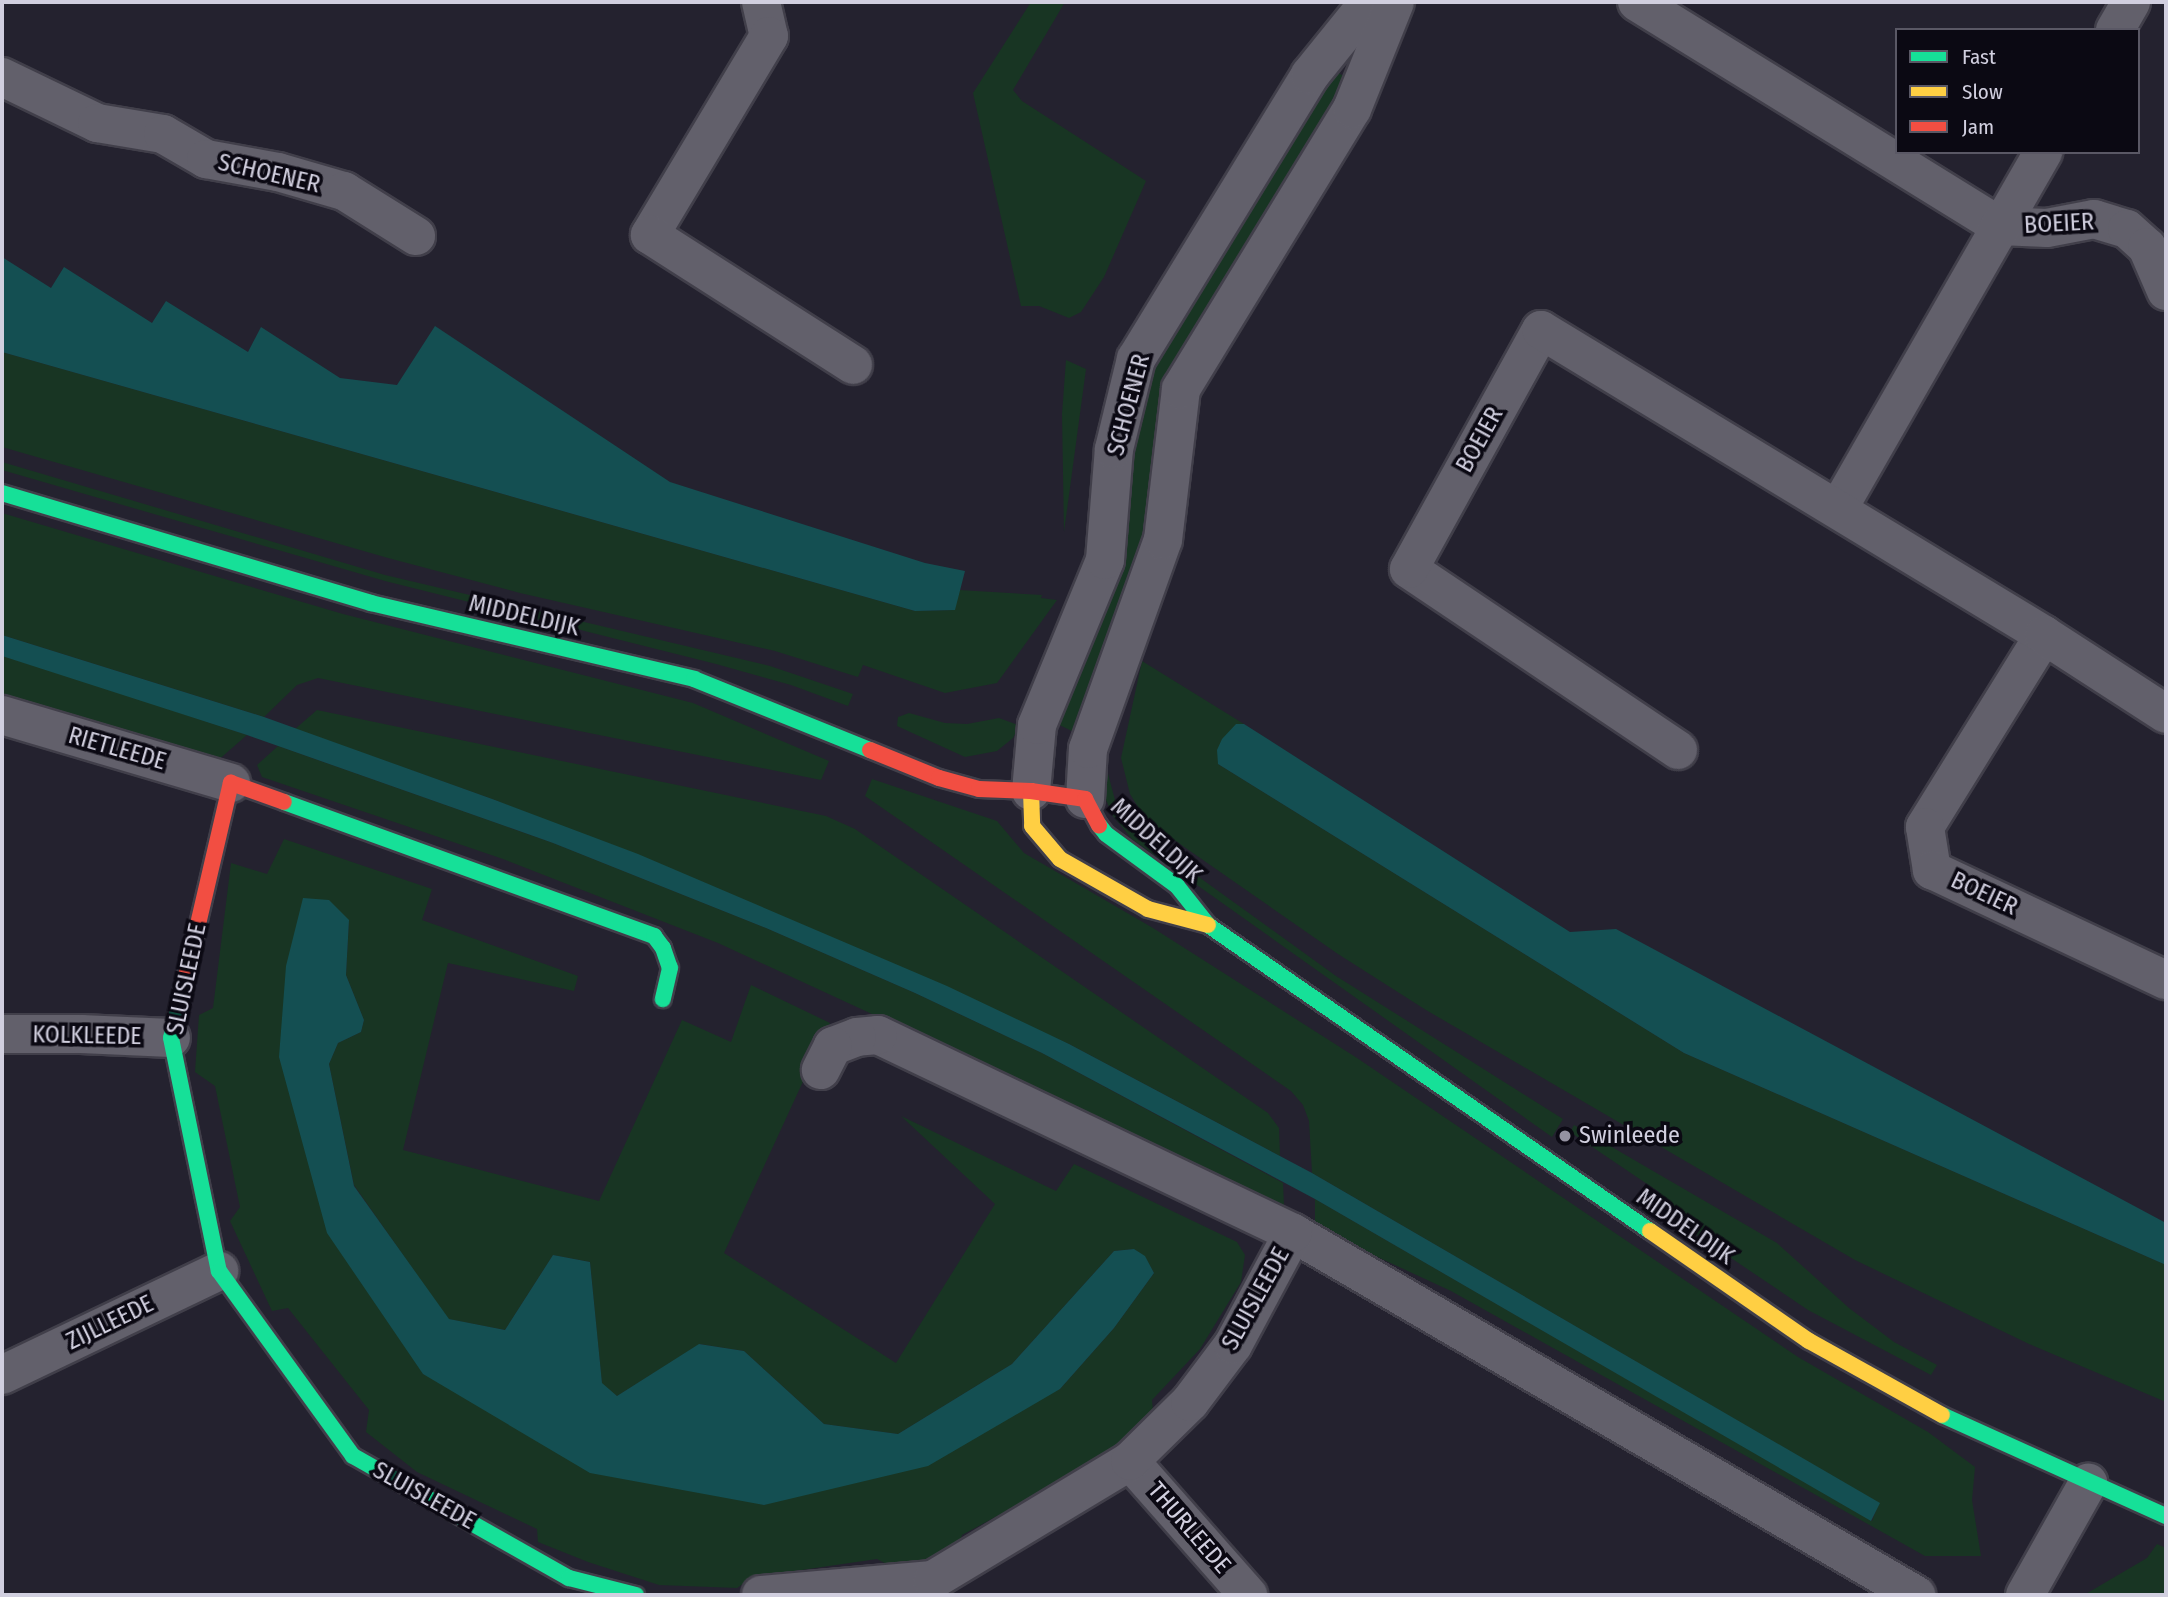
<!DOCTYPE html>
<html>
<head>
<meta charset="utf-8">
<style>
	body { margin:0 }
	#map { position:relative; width:2168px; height:1597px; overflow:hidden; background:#24222f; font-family:"Fira Sans Condensed",sans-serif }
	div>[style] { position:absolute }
	.green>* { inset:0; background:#183523 }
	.water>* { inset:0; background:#144f52 }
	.roads { filter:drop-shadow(2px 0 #413f4a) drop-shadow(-2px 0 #413f4a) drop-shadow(0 2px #413f4a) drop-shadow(0 -2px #413f4a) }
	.street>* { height:38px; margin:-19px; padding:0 19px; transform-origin:19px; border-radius:19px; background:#62606b }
	.fast>* { height:16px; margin:-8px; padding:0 8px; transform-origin:8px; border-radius:8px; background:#16e098 }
	.slow>* { height:16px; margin:-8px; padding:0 8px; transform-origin:8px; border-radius:8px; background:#ffcf43 }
	.jam>* { height:16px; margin:-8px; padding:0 8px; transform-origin:8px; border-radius:8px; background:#f24e42 }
	.dots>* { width:19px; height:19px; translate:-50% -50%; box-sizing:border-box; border:4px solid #0b0913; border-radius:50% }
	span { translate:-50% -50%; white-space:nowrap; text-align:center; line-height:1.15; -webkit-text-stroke:7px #0b0913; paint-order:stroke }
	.street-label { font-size:24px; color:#d1cfdf }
	.poi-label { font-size:24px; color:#d1cfdf }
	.left { translate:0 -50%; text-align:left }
	.frame { position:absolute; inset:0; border:4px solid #d1cfdf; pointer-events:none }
	.legend { position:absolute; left:1895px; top:28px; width:245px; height:126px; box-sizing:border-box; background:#0b0913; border:2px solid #5a5865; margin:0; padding:9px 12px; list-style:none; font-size:21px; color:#d1cfdf }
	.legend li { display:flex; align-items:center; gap:14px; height:35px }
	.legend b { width:35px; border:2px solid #5a5865 }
</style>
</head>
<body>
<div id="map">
	<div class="green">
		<div style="clip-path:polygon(1031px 2px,1065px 2px,1013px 90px,1022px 101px,1146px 181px,1104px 277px,1081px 312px,1069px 318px,1039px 306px,1021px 306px,973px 93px)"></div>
		<div style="clip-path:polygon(1337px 72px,1348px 79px,1211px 308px,1148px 537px,1074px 732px,1053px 722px,1128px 477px,1150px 371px,1325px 78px)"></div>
		<div style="clip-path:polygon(2px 352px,915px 611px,954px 610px,959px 590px,1042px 595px,1041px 598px,1057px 600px,997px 683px,945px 693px,863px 665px,858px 677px,775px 651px,520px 593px,388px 558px,2px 447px)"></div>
		<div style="clip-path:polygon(1066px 360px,1086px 369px,1064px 532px,1062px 414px)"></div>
		<div style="clip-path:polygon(2px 462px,385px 575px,770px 666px,853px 694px,848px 706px,791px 685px,716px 664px,385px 581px,2px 470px)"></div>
		<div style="clip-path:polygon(2px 513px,343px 614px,693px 703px,829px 761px,821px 780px,318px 678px,297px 685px,264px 717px,2px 635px)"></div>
		<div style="clip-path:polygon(2px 656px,44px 668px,247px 735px,216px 762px,2px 697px)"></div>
		<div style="clip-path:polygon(1142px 661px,1244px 724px,1236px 724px,1218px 764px,1684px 1053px,2166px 1265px,2166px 1402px,2029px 1344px,1855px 1260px,1426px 1010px,1338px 954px,1157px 828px,1143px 815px,1130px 794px,1121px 758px)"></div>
		<div style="clip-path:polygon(317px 710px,826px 816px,855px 829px,1268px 1113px,1279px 1128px,1280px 1156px,1069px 1044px,495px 800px,295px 729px)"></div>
		<div style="clip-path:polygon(909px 713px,945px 723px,967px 724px,999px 718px,1018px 725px,1018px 728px,1013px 738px,997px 751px,965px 757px,897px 726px,898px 717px)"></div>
		<div style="clip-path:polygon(278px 746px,553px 843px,766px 928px,915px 993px,1042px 1053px,1283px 1183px,1284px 1206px,1274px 1206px,1028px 1086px,718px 943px,503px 859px,262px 777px,257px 765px)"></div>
		<div style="clip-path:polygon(1106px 766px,1116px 804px,1126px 821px,1142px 836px,1336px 976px,1563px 1119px,1552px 1137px,1132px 839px,1113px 816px,1103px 793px)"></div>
		<div style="clip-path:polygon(872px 779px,997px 821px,1024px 853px,1153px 928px,1357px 1058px,1798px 1357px,1928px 1432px,1975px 1467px,1972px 1500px,1981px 1556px,1925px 1556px,1451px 1291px,1315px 1228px,1315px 1199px,1872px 1521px,1879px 1503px,1312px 1173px,1309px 1121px,1303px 1105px,1291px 1091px,865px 796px)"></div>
		<div style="clip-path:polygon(evenodd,284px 839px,432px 889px,422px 920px,578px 976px,574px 991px,448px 963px,403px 1150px,599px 1201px,682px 1020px,731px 1042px,751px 985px,830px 1023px,724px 1253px,896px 1363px,995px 1204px,901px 1116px,1056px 1191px,1074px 1164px,1237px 1242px,1245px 1255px,1241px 1282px,1200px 1349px,1152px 1400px,1154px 1421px,1127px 1446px,962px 1535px,957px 1550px,894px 1568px,877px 1559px,753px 1577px,737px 1588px,659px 1585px,588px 1562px,538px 1542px,537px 1529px,417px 1472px,366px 1432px,369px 1410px,288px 1308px,272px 1311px,230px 1221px,240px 1207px,215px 1086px,195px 1072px,199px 1015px,213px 1008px,231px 863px,267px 874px,284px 839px,349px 920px,346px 975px,364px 1020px,361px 1032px,338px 1043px,329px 1064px,354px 1185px,448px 1319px,505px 1330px,553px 1255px,590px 1262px,602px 1384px,617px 1396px,700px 1344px,744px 1351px,824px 1424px,898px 1434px,1012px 1364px,1114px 1251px,1134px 1249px,1145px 1257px,1154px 1273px,1114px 1328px,1060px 1389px,764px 1505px,423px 1374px,279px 1057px,349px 920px)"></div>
		<div style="clip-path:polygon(1574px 1125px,1777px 1243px,1849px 1308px,1894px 1342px,1937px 1365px,1931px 1375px,1808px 1310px,1651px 1204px,1659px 1192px,1570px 1132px)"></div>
		<div style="clip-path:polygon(2157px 1544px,2166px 1548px,2166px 1595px,2084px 1595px,2147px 1558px)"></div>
	</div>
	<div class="water">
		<div style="clip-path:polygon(2px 257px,51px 288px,64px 267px,152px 323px,166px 301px,248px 352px,261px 327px,340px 378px,397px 385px,435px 326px,670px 482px,925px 563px,965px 571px,955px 610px,915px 611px,2px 352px)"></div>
		<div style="clip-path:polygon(2px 635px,264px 717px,495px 800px,638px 854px,947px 986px,1069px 1044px,1312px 1173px,1880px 1503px,1871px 1521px,1315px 1199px,1042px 1053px,915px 993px,766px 928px,553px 843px,247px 735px,2px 656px)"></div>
		<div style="clip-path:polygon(1236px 724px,1244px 724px,1570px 932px,1616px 929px,2166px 1223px,2166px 1265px,1684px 1053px,1218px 764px,1217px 750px,1222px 739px)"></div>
		<div style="clip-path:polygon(303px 898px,329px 900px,349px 920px,346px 975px,364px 1020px,361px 1032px,338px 1043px,329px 1064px,354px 1186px,449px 1319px,505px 1330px,553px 1255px,590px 1262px,602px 1383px,617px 1396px,699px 1344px,744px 1351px,824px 1424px,898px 1434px,1012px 1364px,1114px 1251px,1134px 1249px,1145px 1256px,1154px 1273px,1114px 1328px,1060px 1389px,928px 1466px,764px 1505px,590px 1473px,423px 1374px,327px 1233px,279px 1057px,286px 966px)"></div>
	</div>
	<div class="roads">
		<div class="street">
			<div style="left:761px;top:2px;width:35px;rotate:77deg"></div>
			<div style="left:769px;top:36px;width:232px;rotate:120.9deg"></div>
			<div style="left:650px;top:235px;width:241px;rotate:32.6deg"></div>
			<div style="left:1637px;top:2px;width:426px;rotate:31.7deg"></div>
			<div style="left:1999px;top:226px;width:48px;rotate:2.4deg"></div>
			<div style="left:2047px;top:228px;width:48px;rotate:-10.8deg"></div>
			<div style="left:2094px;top:219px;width:34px;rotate:17deg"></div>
			<div style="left:2127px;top:229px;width:27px;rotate:42deg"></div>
			<div style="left:2147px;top:247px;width:48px;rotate:66.6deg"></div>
			<div style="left:2115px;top:30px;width:32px;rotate:-60deg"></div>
			<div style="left:2px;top:77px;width:106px;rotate:25.8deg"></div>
			<div style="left:97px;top:123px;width:67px;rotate:9.5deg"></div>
			<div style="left:163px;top:134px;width:50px;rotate:30.2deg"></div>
			<div style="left:206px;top:159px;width:73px;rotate:10.2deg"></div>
			<div style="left:278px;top:172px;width:69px;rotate:16.1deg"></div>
			<div style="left:344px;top:191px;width:85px;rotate:32deg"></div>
			<div style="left:1838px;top:509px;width:412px;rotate:-60.1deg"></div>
			<div style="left:2044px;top:635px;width:226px;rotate:121.8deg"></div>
			<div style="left:1925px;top:827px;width:44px;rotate:80.8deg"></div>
			<div style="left:1932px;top:870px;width:259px;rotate:25.2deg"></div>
			<div style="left:2px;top:715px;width:239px;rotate:16.5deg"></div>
			<div style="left:1678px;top:750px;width:324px;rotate:-146.1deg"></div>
			<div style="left:1409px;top:569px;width:273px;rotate:-61.1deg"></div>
			<div style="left:1541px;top:330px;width:588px;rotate:31.23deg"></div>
			<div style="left:2044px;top:635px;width:145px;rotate:32.9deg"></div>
			<div style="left:1031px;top:791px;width:66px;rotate:-84.8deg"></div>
			<div style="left:1037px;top:725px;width:178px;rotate:-67.6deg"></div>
			<div style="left:1105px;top:560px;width:111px;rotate:-85.4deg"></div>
			<div style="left:1114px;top:449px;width:93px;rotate:-76.3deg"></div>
			<div style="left:1136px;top:359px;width:333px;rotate:-58.5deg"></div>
			<div style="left:1310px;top:75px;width:94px;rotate:-51.1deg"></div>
			<div style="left:1085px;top:799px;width:50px;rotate:-86.6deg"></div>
			<div style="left:1088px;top:749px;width:222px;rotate:-70.3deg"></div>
			<div style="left:1163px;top:540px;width:152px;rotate:-83.2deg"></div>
			<div style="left:1181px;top:389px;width:328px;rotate:-58.6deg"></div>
			<div style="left:1352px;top:109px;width:115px;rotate:-68.1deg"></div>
			<div style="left:2px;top:1034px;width:79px"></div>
			<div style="left:81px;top:1034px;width:90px;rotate:2.5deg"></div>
			<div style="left:1293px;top:1233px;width:721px;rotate:30.16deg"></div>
			<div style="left:2px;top:1375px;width:241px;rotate:-25.6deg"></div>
			<div style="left:1130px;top:1461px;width:179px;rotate:48.6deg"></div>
			<div style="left:761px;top:1595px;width:173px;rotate:-5deg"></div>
			<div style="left:933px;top:1580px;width:230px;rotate:-31.1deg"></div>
			<div style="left:1130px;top:1461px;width:84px;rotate:-44.5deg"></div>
			<div style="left:1190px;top:1402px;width:71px;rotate:-53deg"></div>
			<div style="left:1233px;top:1345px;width:127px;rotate:-61.8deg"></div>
			<div style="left:1293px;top:1233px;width:460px;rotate:-154.5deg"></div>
			<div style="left:878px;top:1035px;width:21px;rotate:175deg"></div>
			<div style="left:857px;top:1037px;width:26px;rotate:159deg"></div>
			<div style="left:833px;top:1046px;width:27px;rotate:117deg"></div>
			<div style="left:2025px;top:1595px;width:129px;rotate:-60.6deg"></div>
		</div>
		<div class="fast">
			<div style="left:2px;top:493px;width:385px;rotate:16.6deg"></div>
			<div style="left:371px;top:603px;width:332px;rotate:13.2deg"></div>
			<div style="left:694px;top:679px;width:190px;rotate:22deg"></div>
			<div style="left:284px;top:802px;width:394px;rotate:19.9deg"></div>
			<div style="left:654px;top:936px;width:15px;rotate:53deg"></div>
			<div style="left:663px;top:948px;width:21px;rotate:71deg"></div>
			<div style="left:670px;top:968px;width:32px;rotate:103deg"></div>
			<div style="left:1099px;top:825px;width:11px;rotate:52deg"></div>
			<div style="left:1106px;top:834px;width:88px;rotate:36.2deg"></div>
			<div style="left:1177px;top:886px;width:50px;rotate:51.5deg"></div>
			<div style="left:1208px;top:925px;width:538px;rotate:34.7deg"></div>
			<div style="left:182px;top:993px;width:46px;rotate:103.7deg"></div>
			<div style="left:171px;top:1038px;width:238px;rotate:78.4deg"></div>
			<div style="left:219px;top:1271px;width:228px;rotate:54.1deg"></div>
			<div style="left:353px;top:1456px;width:248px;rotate:29.5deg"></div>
			<div style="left:569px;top:1578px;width:69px;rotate:14.2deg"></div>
			<div style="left:1942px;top:1415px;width:246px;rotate:24.3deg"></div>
		</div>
		<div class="slow">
			<div style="left:1031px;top:791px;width:35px;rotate:88deg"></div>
			<div style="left:1032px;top:826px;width:43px;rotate:49.7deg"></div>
			<div style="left:1060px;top:859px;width:101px;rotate:29.6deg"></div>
			<div style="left:1148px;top:909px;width:62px;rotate:14.9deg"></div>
			<div style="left:1650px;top:1231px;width:193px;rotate:34.7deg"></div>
			<div style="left:1809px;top:1341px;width:152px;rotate:29.1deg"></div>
		</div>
		<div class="jam">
			<div style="left:870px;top:750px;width:74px;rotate:22.1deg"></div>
			<div style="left:939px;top:778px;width:41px;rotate:15.4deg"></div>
			<div style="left:979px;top:789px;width:52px;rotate:2.2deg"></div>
			<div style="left:1031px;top:791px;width:55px;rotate:8.4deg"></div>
			<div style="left:1085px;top:799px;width:30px;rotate:62deg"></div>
			<div style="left:182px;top:993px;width:216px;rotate:-76.9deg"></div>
			<div style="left:231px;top:783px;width:56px;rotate:19.7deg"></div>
		</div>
	</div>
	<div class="dots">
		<div style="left:1565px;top:1136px;background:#9492a1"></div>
	</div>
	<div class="street-label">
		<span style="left:269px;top:174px;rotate:13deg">SCHOENER</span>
		<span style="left:2059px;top:224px;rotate:-3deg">BOEIER</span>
		<span style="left:1129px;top:405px;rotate:-75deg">SCHOENER</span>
		<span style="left:1480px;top:440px;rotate:-61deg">BOEIER</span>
		<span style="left:524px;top:616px;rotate:13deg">MIDDELDIJK</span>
		<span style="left:117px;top:749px;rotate:16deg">RIETLEEDE</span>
		<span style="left:1156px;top:841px;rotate:42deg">MIDDELDIJK</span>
		<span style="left:1984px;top:894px;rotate:25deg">BOEIER</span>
		<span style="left:187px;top:979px;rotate:-78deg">SLUISLEEDE</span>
		<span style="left:87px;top:1036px;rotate:1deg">KOLKLEEDE</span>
		<span style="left:1685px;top:1227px;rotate:35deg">MIDDELDIJK</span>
		<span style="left:1256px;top:1299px;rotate:-61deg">SLUISLEEDE</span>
		<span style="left:110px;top:1323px;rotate:-26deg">ZIJLLEEDE</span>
		<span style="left:424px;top:1496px;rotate:29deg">SLUISLEEDE</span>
		<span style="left:1189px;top:1528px;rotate:49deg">THURLEEDE</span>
	</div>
	<div class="poi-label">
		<span class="left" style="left:1579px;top:1136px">Swinleede</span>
	</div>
	<div class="frame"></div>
	<ul class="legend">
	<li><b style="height:9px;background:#16e098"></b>Fast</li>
	<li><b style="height:9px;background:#ffcf43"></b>Slow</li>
	<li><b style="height:9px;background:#f24e42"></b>Jam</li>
	</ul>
</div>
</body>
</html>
